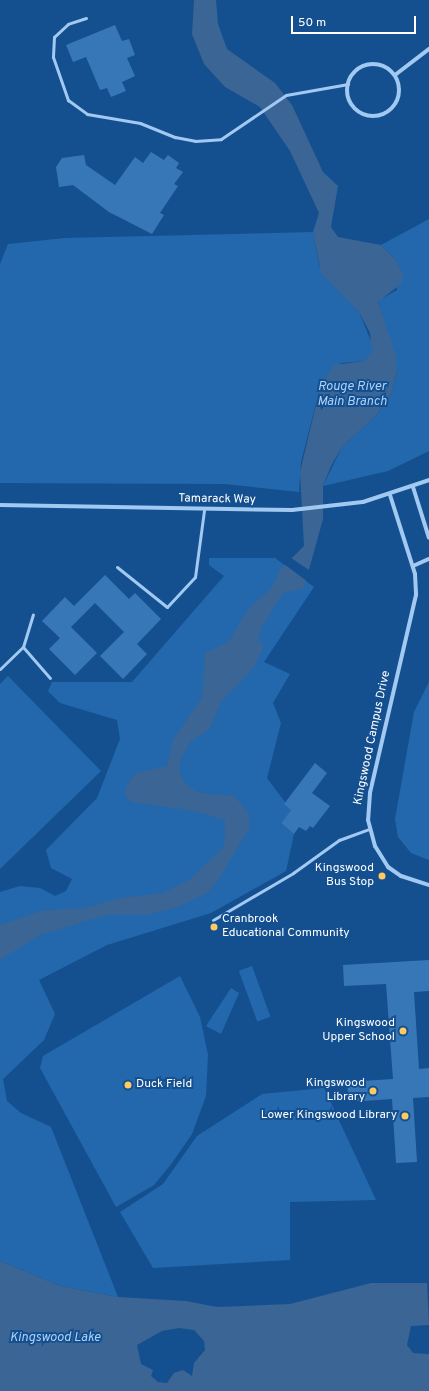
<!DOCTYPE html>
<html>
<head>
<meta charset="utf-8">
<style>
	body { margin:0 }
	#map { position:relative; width:429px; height:1391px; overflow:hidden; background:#145090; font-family:Overpass,sans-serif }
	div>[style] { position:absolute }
	.green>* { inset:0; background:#2368ad; transform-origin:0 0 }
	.water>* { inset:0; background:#3a6594 }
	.pier>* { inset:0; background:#145090 }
	.building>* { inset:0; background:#3877b7 }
	.service>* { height:3px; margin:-1.5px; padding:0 1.5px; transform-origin:1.5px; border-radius:1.5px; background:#a1c9f1 }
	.minor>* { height:4px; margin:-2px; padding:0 2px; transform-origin:2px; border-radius:2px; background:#a1c9f1 }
	.minor>.ring { margin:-2px; padding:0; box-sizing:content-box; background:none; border:4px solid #a1c9f1; border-radius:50% }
	.dots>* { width:11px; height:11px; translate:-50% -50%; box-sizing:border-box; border:2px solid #145090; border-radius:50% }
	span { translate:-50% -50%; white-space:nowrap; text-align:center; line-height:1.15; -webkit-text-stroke:4px #145090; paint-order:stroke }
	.street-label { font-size:12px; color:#fff }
	.poi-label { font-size:12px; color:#fff }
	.right { translate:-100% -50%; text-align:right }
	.left { translate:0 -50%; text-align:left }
	.water-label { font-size:13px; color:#add2f8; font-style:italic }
	.scale { position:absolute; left:291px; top:16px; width:125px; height:18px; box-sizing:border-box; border:2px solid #fff; border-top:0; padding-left:5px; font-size:12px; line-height:14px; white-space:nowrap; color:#fff; -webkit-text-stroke:3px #145090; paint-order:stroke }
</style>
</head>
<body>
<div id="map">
	<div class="green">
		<div style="clip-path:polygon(429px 219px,429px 451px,388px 471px,323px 486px,342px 447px,376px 416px,391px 394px,397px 372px,378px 301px,397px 290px,395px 259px,381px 245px)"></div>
		<div style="clip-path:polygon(313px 232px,319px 265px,359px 312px,373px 346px,371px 356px,364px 361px,341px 363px,321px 384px,301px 462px,299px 492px,225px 484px,0 483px,0 264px,8px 244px,65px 238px)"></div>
		<div style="clip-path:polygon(209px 558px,275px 558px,314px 587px,264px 662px,290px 674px,273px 703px,281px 723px,267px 778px,291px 810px,281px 823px,294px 834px,286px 871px,211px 913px,107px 945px,39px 980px,55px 1014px,44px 1040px,3px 1079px,7px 1101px,21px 1113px,51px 1127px,118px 1297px,61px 1286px,0 1261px,0 892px,20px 886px,40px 888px,55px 896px,66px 891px,72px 879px,51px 868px,46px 850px,97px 798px,120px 739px,117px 720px,60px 703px,48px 691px,52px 682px,132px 682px,224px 576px,209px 565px)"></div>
		<div style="clip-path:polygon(8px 676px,101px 771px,0 869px,0 684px)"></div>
		<div style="clip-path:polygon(429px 682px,429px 860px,411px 853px,398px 837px,395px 819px,414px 712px)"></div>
		<div style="left:252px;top:966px;width:54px;height:14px;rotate:70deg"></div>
		<div style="clip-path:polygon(180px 976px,200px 1017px,208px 1055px,206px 1096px,192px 1134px,172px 1163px,154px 1185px,116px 1207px,40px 1068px,43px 1056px)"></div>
		<div style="clip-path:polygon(231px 988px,239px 993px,221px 1034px,206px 1026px)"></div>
		<div style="clip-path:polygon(324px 1088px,376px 1200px,290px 1202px,290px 1260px,153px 1268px,120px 1212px,163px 1184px,197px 1136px,262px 1094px)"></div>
	</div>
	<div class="water">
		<div style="clip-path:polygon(194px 0,216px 0,218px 24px,227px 49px,275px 83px,292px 105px,323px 172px,338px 186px,331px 227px,338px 237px,381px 245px,395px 259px,402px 272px,402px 283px,378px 302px,396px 355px,397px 372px,391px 394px,376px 416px,342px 447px,331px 466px,323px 486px,323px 519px,304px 588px,283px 593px,262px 627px,258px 640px,264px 645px,255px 666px,221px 702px,209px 730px,190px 742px,180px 760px,180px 774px,186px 785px,200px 793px,234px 796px,249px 813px,250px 827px,217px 882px,207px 893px,180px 906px,151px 914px,106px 915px,40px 935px,0 960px,0 925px,41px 911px,85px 908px,120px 898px,163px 893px,189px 880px,224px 847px,225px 820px,194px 811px,132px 802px,126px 797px,125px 788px,136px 773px,167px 766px,173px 740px,202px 697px,205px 653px,229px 641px,248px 609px,272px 588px,279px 571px,304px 546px,300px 472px,321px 384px,334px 365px,364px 361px,372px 352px,370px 333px,359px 312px,321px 273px,313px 232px,319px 213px,290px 151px,260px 107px,225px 87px,204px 64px,192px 34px)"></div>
		<div style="clip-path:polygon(evenodd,0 1261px,61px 1286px,118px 1297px,186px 1301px,217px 1307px,290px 1304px,371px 1283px,427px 1283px,429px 1325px,411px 1326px,407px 1345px,413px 1353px,429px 1354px,429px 1391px,0 1391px,0 1261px,179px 1328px,194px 1330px,204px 1341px,205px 1350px,194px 1363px,192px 1376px,183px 1370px,174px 1373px,167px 1383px,158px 1382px,151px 1376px,153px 1370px,141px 1364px,137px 1345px,162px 1331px,179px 1328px)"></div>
	</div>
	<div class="pier">
		<div style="clip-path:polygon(291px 558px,312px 572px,308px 582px,284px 564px)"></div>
	</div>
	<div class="building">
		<div style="clip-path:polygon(115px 25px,122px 41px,129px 39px,135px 55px,127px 58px,135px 76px,122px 82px,126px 91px,111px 97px,107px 88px,100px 90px,86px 57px,73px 62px,66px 45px)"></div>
		<div style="clip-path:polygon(151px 152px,164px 160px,168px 155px,179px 163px,176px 168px,183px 172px,174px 184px,178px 186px,160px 213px,164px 215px,152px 234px,109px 212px,73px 185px,59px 187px,56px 167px,62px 158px,84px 155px,86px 165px,115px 185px,135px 157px,143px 163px)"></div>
		<div style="clip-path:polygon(105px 575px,129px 599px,135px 593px,161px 619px,137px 644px,147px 654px,123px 679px,100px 656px,124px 632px,95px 603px,71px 627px,97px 653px,75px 675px,49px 649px,60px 638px,42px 621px,65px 597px,74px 606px)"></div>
		<div style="clip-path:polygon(315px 763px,327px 773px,312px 793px,330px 806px,313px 828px,310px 826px,306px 831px,299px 827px,294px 834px,281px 823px,291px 810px,284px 804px)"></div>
		<div style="clip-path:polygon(429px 960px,429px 991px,414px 992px,419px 1069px,429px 1068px,429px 1097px,413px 1098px,417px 1162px,396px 1163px,392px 1099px,349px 1102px,347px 1082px,393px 1079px,386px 984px,344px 986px,343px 965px)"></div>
	</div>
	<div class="service">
		<div style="left:86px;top:18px;width:19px;rotate:162deg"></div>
		<div style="left:68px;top:24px;width:19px;rotate:137deg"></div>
		<div style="left:54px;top:37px;width:20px;rotate:93deg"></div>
		<div style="left:53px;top:57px;width:46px;rotate:70.8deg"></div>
		<div style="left:68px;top:100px;width:24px;rotate:36deg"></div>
		<div style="left:87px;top:114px;width:54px;rotate:9.6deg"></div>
		<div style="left:140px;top:123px;width:38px;rotate:22deg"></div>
		<div style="left:175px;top:137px;width:20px;rotate:11deg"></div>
		<div style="left:195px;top:141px;width:26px;rotate:-4deg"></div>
		<div style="left:221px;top:139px;width:78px;rotate:-34.1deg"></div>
		<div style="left:286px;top:95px;width:63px;rotate:-10.1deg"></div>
		<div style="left:117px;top:567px;width:64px;rotate:38.7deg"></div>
		<div style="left:167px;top:607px;width:41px;rotate:-47deg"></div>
		<div style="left:195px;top:577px;width:68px;rotate:-82.3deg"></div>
		<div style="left:23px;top:647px;width:41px;rotate:48.9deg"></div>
		<div style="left:0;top:669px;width:32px;rotate:-44deg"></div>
		<div style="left:23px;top:647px;width:34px;rotate:-73deg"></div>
		<div style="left:213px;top:920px;width:93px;rotate:-30.4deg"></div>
		<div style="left:293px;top:873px;width:57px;rotate:-35.7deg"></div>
		<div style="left:339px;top:840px;width:33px;rotate:-20deg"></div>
	</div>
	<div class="minor">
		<div class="ring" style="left:347px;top:64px;width:48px;height:48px"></div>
		<div style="left:395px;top:75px;width:43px;rotate:-37.4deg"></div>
		<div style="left:413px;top:487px;width:53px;rotate:72.6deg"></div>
		<div style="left:390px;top:495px;width:83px;rotate:72.4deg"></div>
		<div style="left:415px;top:574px;width:21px;rotate:87deg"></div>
		<div style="left:416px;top:595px;width:203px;rotate:103.1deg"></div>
		<div style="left:370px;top:793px;width:27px;rotate:94deg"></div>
		<div style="left:368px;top:820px;width:27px;rotate:75deg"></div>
		<div style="left:375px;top:846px;width:25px;rotate:58deg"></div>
		<div style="left:388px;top:867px;width:16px;rotate:35deg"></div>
		<div style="left:401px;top:876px;width:29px;rotate:18deg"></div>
		<div style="left:0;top:505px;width:292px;rotate:1deg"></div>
		<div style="left:292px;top:510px;width:71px;rotate:-6.4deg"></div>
		<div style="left:363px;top:502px;width:70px;rotate:-18.4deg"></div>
		<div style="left:413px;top:566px;width:17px;rotate:-24deg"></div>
	</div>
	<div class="dots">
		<div style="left:382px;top:876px;background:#ffca61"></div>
		<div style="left:214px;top:927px;background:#ffca61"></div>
		<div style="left:403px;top:1031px;background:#ffca61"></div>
		<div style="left:128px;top:1085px;background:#ffca61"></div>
		<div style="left:373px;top:1091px;background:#ffca61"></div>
		<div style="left:405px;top:1116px;background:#ffca61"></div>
	</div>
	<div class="street-label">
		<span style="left:217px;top:500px;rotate:1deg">Tamarack Way</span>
		<span style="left:373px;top:738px;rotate:-78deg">Kingswood Campus Drive</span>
	</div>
	<div class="poi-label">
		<span class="right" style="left:374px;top:876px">Kingswood<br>Bus Stop</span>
		<span class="left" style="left:222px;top:927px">Cranbrook<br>Educational Community</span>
		<span class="right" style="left:395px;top:1031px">Kingswood<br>Upper School</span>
		<span class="right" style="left:365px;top:1091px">Kingswood<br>Library</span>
		<span class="left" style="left:136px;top:1085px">Duck Field</span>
		<span class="right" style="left:397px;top:1116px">Lower Kingswood Library</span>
	</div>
	<div class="water-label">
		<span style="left:352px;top:395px">Rouge River<br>Main Branch</span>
		<span style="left:55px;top:1338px">Kingswood Lake</span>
	</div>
	<div class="scale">50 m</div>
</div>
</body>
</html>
